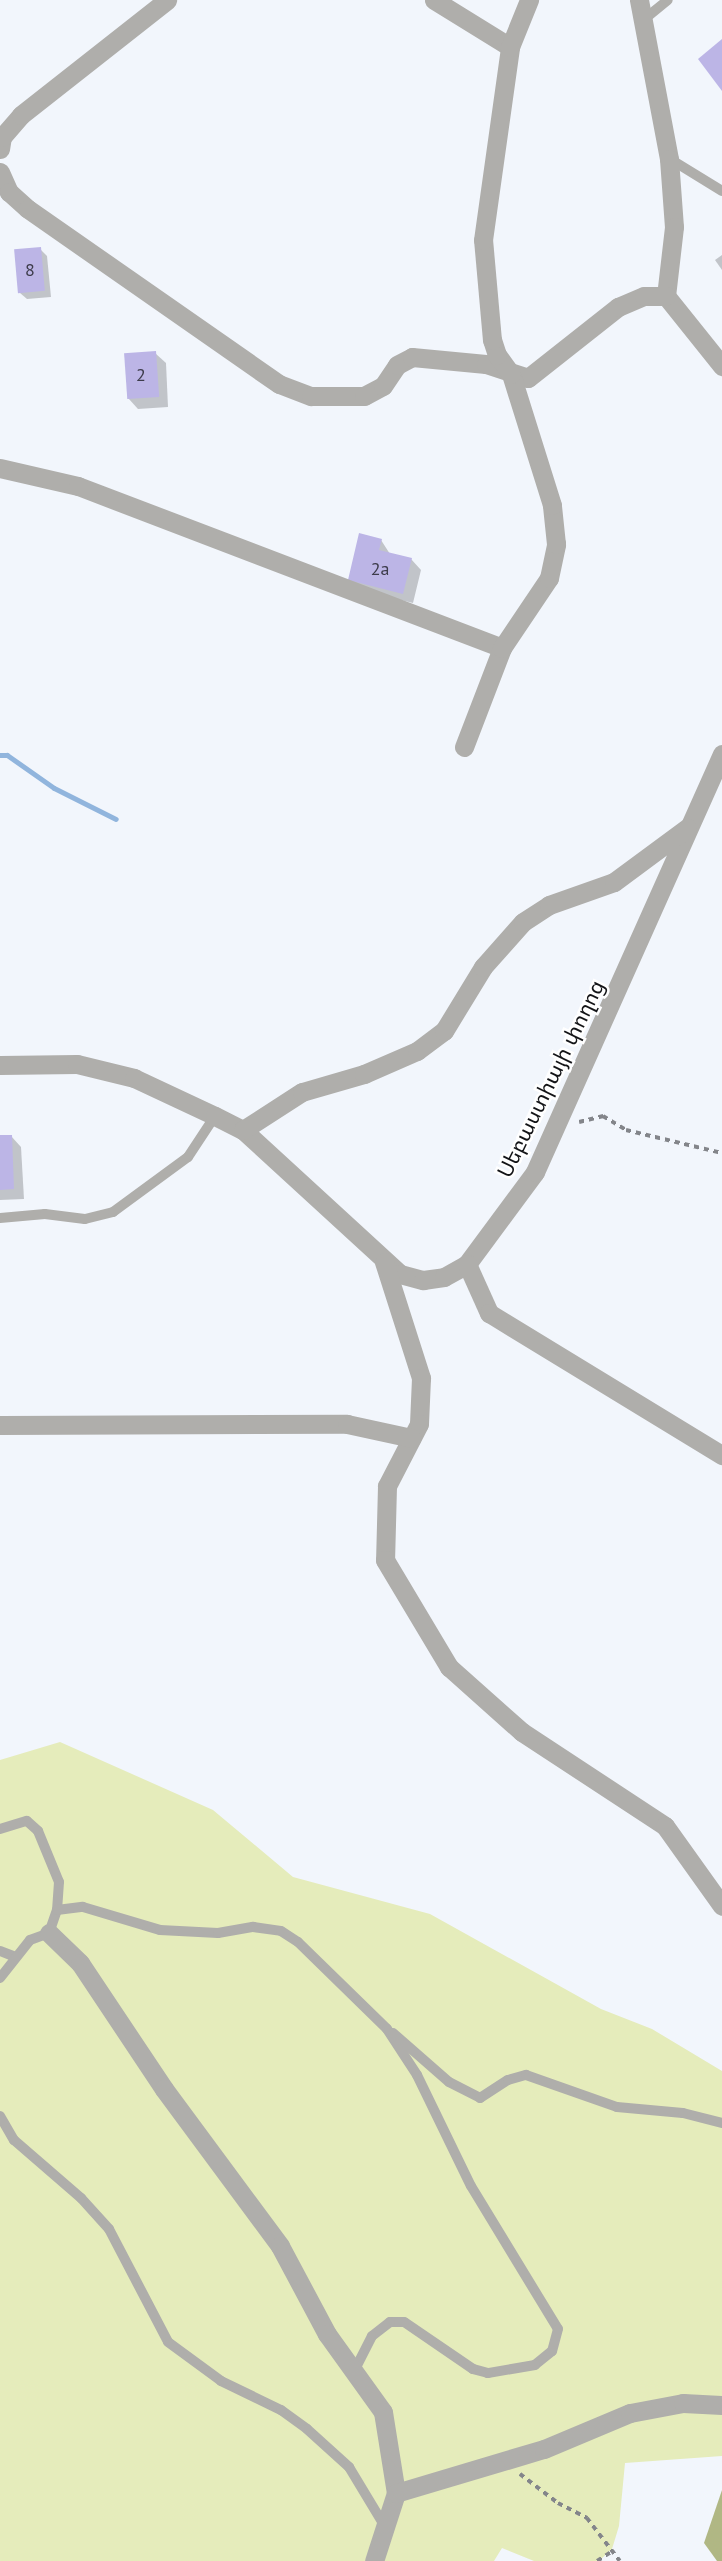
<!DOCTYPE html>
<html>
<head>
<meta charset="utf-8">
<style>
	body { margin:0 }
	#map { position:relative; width:722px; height:2561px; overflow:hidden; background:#f2f6fc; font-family:"PT Sans","Noto Sans Armenian",sans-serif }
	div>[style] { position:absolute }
	.green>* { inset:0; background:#e5ecbb }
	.forest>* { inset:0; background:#b0b784 }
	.shadow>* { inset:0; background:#0003 }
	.stream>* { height:5px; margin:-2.5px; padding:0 2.5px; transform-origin:2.5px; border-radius:2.5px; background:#91b5dd }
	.building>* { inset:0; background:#bcb5e6; transform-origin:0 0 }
	.path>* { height:3.5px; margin-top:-1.75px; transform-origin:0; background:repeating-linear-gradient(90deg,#83858a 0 5px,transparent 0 10px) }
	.service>* { height:10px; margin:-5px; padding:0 5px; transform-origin:5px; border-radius:5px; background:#afaeab }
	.minor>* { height:19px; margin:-9.5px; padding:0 9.5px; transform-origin:9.5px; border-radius:9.5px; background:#afaeab }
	span { translate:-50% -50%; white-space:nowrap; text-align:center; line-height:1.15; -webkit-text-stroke:5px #fff; paint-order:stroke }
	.number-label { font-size:18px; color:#3d3c4b }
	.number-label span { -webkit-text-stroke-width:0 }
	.street-label { font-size:21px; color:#131417 }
</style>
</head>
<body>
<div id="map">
	<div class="green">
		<div style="clip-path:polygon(60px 1742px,213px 1810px,293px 1877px,430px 1914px,601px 2009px,652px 2029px,722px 2071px,722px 2456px,625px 2463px,619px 2526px,612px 2549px,599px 2561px,534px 2561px,502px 2548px,494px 2561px,0 2561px,0 1760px)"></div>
	</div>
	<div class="forest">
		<div style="clip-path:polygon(722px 2490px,722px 2561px,717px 2561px,704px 2543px)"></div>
	</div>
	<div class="shadow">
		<div style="clip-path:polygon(40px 249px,47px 256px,51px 297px,27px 299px,20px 293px)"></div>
		<div style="clip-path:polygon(722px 255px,722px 270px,715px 260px)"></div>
		<div style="clip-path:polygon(155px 353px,166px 363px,168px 407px,138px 409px,128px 398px)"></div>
		<div style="clip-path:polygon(381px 540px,390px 554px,411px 559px,421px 570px,413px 603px,360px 590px,350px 580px)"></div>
		<div style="clip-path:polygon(11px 1136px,21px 1147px,24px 1199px,0 1200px,0 1137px)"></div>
	</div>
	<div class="stream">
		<div style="left:0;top:755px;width:7px"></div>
		<div style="left:7px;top:755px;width:57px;rotate:35.1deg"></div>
		<div style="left:54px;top:788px;width:69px;rotate:26.6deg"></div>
	</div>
	<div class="building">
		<div style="clip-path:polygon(722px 39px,722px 91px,698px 59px)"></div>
		<div style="left:41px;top:247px;width:44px;height:27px;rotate:85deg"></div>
		<div style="left:156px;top:351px;width:46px;height:32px;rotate:86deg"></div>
		<div style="clip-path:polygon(359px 533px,382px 539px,379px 550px,412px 558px,403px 594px,348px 580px)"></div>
		<div style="clip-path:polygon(0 1135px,12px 1135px,14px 1189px,0 1190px)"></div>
	</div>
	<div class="path">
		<div style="left:579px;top:1122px;width:25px;rotate:-14deg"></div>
		<div style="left:603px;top:1116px;width:27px;rotate:31deg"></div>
		<div style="left:626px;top:1130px;width:99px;rotate:13.5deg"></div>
		<div style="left:520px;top:2474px;width:48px;rotate:37.3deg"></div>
		<div style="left:558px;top:2503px;width:33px;rotate:27deg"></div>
		<div style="left:587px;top:2518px;width:54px;rotate:52.5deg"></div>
		<div style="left:597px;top:2561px;width:20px;rotate:-33deg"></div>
	</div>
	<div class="service">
		<div style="left:642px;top:21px;width:33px;rotate:-39deg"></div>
		<div style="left:670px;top:159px;width:61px;rotate:31.6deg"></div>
		<div style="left:0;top:1218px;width:45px;rotate:-5.1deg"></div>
		<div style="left:45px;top:1214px;width:40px;rotate:7.1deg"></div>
		<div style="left:85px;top:1219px;width:29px;rotate:-14deg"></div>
		<div style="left:113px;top:1212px;width:93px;rotate:-36.3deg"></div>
		<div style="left:188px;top:1157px;width:49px;rotate:-56.6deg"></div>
		<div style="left:0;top:1829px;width:28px;rotate:-17deg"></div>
		<div style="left:27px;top:1821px;width:15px;rotate:42deg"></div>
		<div style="left:38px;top:1831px;width:55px;rotate:67.6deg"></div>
		<div style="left:59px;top:1882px;width:28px;rotate:94deg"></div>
		<div style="left:0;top:1951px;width:14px;rotate:21deg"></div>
		<div style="left:0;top:1978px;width:48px;rotate:-51.7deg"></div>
		<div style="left:30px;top:1940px;width:20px;rotate:-20deg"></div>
		<div style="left:49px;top:1933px;width:24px;rotate:-71deg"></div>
		<div style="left:57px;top:1910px;width:26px;rotate:-7deg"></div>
		<div style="left:83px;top:1907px;width:80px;rotate:16.6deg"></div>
		<div style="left:160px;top:1930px;width:58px;rotate:3deg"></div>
		<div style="left:218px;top:1933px;width:36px;rotate:-10deg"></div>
		<div style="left:253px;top:1927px;width:28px;rotate:8deg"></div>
		<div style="left:281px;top:1931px;width:20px;rotate:33deg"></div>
		<div style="left:298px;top:1942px;width:124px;rotate:44.3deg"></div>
		<div style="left:387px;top:2029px;width:55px;rotate:56.9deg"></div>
		<div style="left:417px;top:2075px;width:123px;rotate:64.1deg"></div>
		<div style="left:471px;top:2186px;width:167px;rotate:58.7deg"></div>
		<div style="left:558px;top:2329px;width:23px;rotate:105deg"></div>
		<div style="left:552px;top:2351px;width:22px;rotate:141deg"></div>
		<div style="left:535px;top:2365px;width:48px;rotate:170.3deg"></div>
		<div style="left:488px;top:2373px;width:16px;rotate:-165deg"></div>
		<div style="left:473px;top:2369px;width:83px;rotate:-145.7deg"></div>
		<div style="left:404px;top:2322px;width:14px;rotate:180deg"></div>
		<div style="left:390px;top:2322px;width:23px;rotate:142deg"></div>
		<div style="left:372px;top:2336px;width:37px;rotate:117deg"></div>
		<div style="left:393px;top:2033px;width:74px;rotate:41.2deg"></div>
		<div style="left:449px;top:2082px;width:35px;rotate:27deg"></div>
		<div style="left:480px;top:2098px;width:33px;rotate:-33deg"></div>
		<div style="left:508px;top:2080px;width:19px;rotate:-16deg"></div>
		<div style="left:526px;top:2075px;width:96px;rotate:19.4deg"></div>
		<div style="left:617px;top:2107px;width:66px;rotate:5.2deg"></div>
		<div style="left:683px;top:2113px;width:40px;rotate:14.4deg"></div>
		<div style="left:0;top:2116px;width:28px;rotate:60deg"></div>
		<div style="left:14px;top:2140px;width:89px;rotate:40.9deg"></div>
		<div style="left:81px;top:2198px;width:42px;rotate:47.9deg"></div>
		<div style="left:109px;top:2229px;width:127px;rotate:62.4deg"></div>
		<div style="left:168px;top:2342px;width:66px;rotate:36.3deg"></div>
		<div style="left:221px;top:2381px;width:67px;rotate:25.8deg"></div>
		<div style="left:281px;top:2410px;width:32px;rotate:36deg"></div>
		<div style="left:307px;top:2429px;width:57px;rotate:42.1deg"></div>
		<div style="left:349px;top:2467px;width:68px;rotate:58.9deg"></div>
	</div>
	<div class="minor">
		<div style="left:434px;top:0;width:89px;rotate:31.7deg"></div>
		<div style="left:639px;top:0;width:162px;rotate:79.3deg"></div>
		<div style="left:669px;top:159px;width:68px;rotate:85.8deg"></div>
		<div style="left:674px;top:227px;width:69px;rotate:96.6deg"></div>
		<div style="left:666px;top:296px;width:90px;rotate:51.3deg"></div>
		<div style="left:0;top:149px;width:12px;rotate:-81deg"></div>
		<div style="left:2px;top:137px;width:29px;rotate:-49deg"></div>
		<div style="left:21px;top:115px;width:186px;rotate:-38.2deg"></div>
		<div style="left:0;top:172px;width:22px;rotate:66deg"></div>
		<div style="left:9px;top:192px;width:25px;rotate:42deg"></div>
		<div style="left:28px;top:209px;width:306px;rotate:34.9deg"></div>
		<div style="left:279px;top:384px;width:34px;rotate:21deg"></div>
		<div style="left:311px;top:396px;width:53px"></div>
		<div style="left:364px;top:396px;width:21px;rotate:-28deg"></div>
		<div style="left:383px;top:386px;width:25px;rotate:-56deg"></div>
		<div style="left:397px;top:365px;width:17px;rotate:-28deg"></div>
		<div style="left:412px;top:357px;width:74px;rotate:5.4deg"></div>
		<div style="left:486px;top:364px;width:44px;rotate:18.4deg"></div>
		<div style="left:528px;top:378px;width:115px;rotate:-38.3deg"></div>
		<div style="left:618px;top:307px;width:28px;rotate:-23deg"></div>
		<div style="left:644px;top:296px;width:22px"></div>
		<div style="left:0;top:468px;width:80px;rotate:13deg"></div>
		<div style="left:78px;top:486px;width:454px;rotate:20.9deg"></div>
		<div style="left:464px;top:747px;width:106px;rotate:-69deg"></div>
		<div style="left:502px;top:648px;width:84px;rotate:-56.1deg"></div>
		<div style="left:549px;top:578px;width:35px;rotate:-78deg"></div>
		<div style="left:556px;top:544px;width:39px;rotate:-96deg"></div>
		<div style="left:552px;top:505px;width:137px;rotate:-107.4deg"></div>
		<div style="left:511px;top:374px;width:24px;rotate:-126deg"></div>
		<div style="left:497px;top:355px;width:16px;rotate:-108deg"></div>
		<div style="left:492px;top:340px;width:100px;rotate:-95.1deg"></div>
		<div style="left:483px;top:240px;width:195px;rotate:-82deg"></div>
		<div style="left:510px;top:47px;width:51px;rotate:-68deg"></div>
		<div style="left:0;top:1065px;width:77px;rotate:-0.7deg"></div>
		<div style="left:77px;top:1064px;width:59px;rotate:13.8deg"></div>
		<div style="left:134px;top:1078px;width:89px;rotate:25.1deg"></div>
		<div style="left:215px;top:1116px;width:31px;rotate:27deg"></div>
		<div style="left:243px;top:1130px;width:213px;rotate:42.5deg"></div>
		<div style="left:400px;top:1274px;width:24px;rotate:15deg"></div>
		<div style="left:423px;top:1280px;width:21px;rotate:-8deg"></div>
		<div style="left:444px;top:1277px;width:26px;rotate:-29deg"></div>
		<div style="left:467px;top:1264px;width:114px;rotate:-53.5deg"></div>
		<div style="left:535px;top:1172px;width:458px;rotate:-65.9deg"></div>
		<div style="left:243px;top:1130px;width:70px;rotate:-32.8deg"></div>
		<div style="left:302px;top:1092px;width:65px;rotate:-16.2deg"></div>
		<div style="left:364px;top:1074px;width:58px;rotate:-23.5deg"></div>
		<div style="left:417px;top:1051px;width:34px;rotate:-37deg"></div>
		<div style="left:444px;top:1031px;width:75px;rotate:-58.6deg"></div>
		<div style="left:483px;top:967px;width:60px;rotate:-48.4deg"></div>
		<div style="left:523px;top:922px;width:31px;rotate:-33deg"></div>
		<div style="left:549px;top:905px;width:69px;rotate:-19.5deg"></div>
		<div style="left:614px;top:882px;width:91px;rotate:-36.5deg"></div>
		<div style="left:384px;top:1262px;width:122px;rotate:72.3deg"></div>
		<div style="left:421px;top:1378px;width:46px;rotate:92.5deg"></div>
		<div style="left:419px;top:1424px;width:70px;rotate:117.3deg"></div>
		<div style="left:387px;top:1486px;width:74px;rotate:91.5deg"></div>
		<div style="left:385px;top:1560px;width:125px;rotate:59.1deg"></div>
		<div style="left:449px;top:1667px;width:98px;rotate:41.7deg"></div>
		<div style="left:522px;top:1732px;width:171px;rotate:33.3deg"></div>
		<div style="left:665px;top:1826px;width:98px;rotate:54.5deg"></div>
		<div style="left:467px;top:1264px;width:54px;rotate:65.8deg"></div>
		<div style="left:489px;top:1313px;width:273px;rotate:31.4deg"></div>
		<div style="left:0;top:1425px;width:347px;rotate:-0.2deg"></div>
		<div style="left:347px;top:1424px;width:66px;rotate:12.2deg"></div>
		<div style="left:49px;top:1933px;width:43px;rotate:44.1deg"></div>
		<div style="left:80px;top:1963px;width:151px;rotate:56.3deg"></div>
		<div style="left:164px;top:2089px;width:195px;rotate:53.5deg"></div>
		<div style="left:280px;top:2246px;width:100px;rotate:61.9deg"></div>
		<div style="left:327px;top:2334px;width:96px;rotate:54.3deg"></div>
		<div style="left:383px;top:2412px;width:82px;rotate:80.9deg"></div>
		<div style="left:396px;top:2493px;width:71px;rotate:107.9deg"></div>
		<div style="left:396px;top:2493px;width:154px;rotate:-16.6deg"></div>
		<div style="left:544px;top:2449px;width:93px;rotate:-22.7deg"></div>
		<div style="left:630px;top:2413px;width:54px;rotate:-10.7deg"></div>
		<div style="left:683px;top:2403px;width:39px;rotate:3deg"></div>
	</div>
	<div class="number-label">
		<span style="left:30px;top:270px">8</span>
		<span style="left:141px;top:375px">2</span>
		<span style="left:380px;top:569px">2a</span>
	</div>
	<div class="street-label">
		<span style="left:551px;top:1079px;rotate:-64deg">Սեբաստիայի փողոց</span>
	</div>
</div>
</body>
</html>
